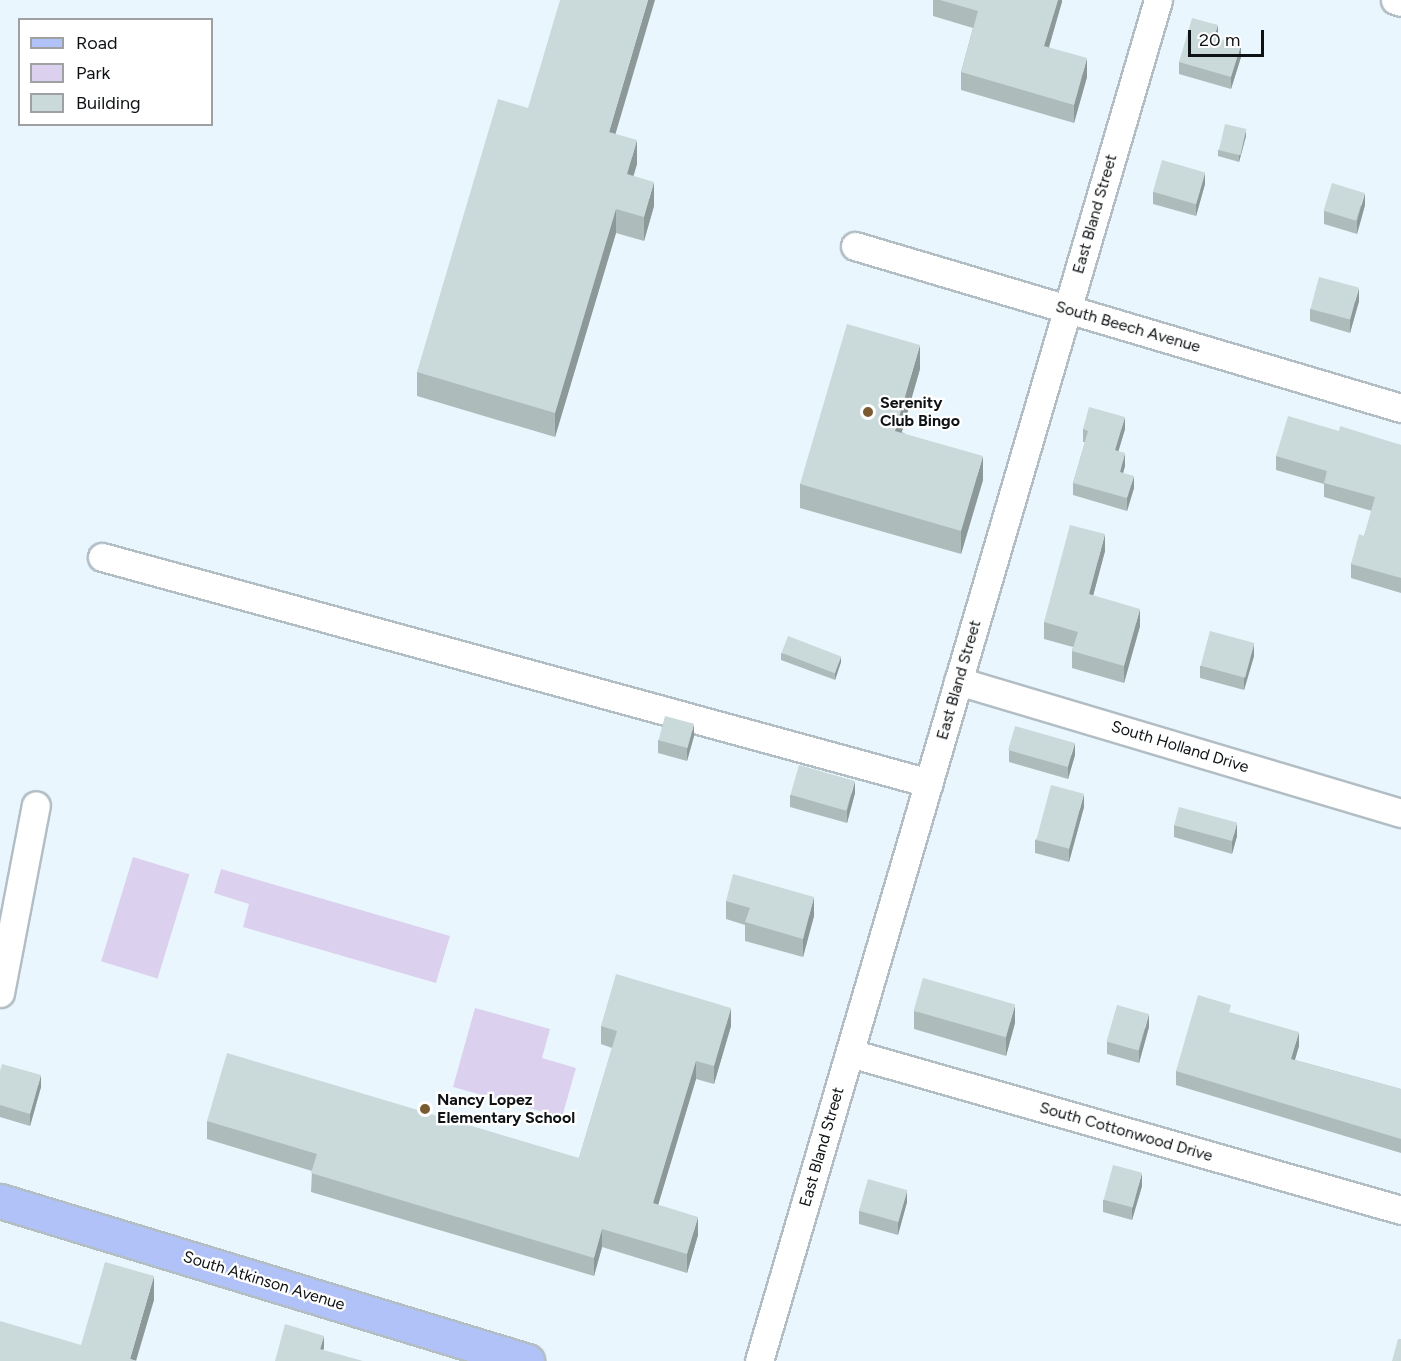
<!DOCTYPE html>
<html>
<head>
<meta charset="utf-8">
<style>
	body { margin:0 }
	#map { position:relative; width:1401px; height:1361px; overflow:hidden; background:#eaf6fd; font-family:Figtree,sans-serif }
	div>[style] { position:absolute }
	.green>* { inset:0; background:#dbd1ee; transform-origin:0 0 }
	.roads { filter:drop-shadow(2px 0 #b2bdc4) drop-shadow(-2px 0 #b2bdc4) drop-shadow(0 2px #b2bdc4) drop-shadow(0 -2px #b2bdc4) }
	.minor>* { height:27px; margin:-13.5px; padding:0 13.5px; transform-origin:13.5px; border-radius:13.5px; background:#fff }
	.major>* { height:33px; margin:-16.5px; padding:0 16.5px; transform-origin:16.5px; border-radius:16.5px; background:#b0c2f8 }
	.wall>* { inset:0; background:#aebbbb }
	.shaded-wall>* { inset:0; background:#8d9899 }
	.building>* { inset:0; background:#cad9da; transform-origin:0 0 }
	.dots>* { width:16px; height:16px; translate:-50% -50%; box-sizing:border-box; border:3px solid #fff; border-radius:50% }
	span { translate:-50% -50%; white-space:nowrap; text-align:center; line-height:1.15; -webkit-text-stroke:4.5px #fff; paint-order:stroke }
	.street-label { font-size:16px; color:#0e1214 }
	.poi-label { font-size:16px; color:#0e1214; font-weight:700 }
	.left { translate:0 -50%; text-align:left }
	.legend { position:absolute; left:18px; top:18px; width:195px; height:108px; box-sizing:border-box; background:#fff; border:2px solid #9fa0a1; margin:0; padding:8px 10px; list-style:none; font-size:18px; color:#0e1214 }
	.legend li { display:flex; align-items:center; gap:12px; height:30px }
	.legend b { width:30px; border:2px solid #9fa0a1 }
	.scale { position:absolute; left:1188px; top:30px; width:76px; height:27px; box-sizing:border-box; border:3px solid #0e1214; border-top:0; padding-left:8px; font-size:18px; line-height:21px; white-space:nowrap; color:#0e1214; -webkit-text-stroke:4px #fff; paint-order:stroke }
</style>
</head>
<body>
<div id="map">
	<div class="green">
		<div style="left:133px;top:857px;width:59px;height:109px;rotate:17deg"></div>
		<div style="clip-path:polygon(221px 869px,450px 936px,436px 983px,243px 927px,249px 904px,214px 893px)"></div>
		<div style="clip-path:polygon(475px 1008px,550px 1029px,542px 1058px,576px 1068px,562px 1117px,453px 1087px)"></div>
	</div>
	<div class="roads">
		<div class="minor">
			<div style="left:1395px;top:0;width:6px;rotate:18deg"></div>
			<div style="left:855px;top:246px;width:570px;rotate:16.53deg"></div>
			<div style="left:102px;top:557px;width:857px;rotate:15.28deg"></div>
			<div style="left:958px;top:681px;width:462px;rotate:16.6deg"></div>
			<div style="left:0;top:993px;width:191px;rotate:-79.2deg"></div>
			<div style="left:850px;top:1053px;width:573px;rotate:15.9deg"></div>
			<div style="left:759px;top:1361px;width:1418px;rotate:-73.66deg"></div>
		</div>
		<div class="major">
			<div style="left:0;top:1201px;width:551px;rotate:16.89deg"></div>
		</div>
	</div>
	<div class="wall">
		<div style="clip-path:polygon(933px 0,1062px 0,1049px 47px,1087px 77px,1074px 123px,961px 90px,961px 72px,973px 28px,933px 16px)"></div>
		<div style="clip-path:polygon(1217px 38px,1241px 57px,1231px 89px,1179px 74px,1179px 62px)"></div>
		<div style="clip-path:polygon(615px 134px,637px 164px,633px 176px,654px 206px,644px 241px,616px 233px,555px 437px,417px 396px,417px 372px)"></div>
		<div style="clip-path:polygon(1246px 136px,1239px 162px,1218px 156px,1218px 150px)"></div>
		<div style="clip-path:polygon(1205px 184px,1196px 216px,1153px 204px,1153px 192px)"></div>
		<div style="clip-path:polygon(1365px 205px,1357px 234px,1324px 224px,1324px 211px)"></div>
		<div style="clip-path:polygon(1359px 301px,1350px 333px,1310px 321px,1310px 309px)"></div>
		<div style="clip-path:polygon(920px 369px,902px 432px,983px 480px,961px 554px,800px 508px,800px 484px)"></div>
		<div style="clip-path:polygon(1083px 429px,1125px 429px,1118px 451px,1125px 466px,1123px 473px,1134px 488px,1127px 511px,1073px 495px,1073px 483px,1085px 442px,1083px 442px)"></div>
		<div style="clip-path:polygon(1339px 431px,1401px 445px,1401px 593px,1351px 578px,1351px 564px,1364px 536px,1372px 511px,1324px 497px,1324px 484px,1276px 470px,1276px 456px)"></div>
		<div style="clip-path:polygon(1105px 551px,1093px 596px,1140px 626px,1124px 683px,1072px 668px,1072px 651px,1073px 647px,1044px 639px,1044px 622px)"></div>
		<div style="clip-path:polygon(781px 653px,841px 662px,835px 680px,781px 660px)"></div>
		<div style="clip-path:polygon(1254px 656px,1244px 690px,1200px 678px,1200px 666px)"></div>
		<div style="clip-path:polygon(694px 736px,687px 761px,658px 753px,658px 740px)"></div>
		<div style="clip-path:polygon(1009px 750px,1075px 755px,1068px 779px,1009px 762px)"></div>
		<div style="clip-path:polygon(855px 793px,847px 823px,790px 807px,790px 795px)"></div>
		<div style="clip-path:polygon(1084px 807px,1069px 862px,1035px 853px,1035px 840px)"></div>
		<div style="clip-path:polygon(1174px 825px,1237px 836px,1232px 854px,1174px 837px)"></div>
		<div style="clip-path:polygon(726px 901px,814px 916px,803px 957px,745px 941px,745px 925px,726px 919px)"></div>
		<div style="clip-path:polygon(914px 1011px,1015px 1023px,1006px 1056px,914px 1029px)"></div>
		<div style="clip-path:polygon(1231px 1013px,1299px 1046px,1295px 1060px,1401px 1089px,1401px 1153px,1176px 1085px,1176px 1071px)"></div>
		<div style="clip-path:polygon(601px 1026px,731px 1026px,714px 1084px,696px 1079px,658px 1205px,698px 1235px,687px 1273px,602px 1247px,594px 1276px,311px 1192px,312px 1171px,207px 1139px,207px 1121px,579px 1158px,612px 1048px,601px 1044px)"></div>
		<div style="clip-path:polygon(1149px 1027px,1139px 1063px,1107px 1054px,1107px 1042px)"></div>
		<div style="clip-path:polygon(0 1071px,41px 1087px,30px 1126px,0 1117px)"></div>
		<div style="clip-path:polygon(1142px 1186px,1132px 1220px,1103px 1212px,1103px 1200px)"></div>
		<div style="clip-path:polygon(907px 1202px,898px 1235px,859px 1224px,859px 1211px)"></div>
	</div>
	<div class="shaded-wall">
		<div style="clip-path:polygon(648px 0,655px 0,609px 156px,609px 132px)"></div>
		<div style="clip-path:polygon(1058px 0,1062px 0,1062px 2px,1044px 64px,1044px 46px)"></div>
		<div style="clip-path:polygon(1218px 25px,1218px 38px,1214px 50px,1214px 37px)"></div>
		<div style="clip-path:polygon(1241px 45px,1241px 57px,1231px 89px,1231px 77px)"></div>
		<div style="clip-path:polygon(1087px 58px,1087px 77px,1074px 123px,1074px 105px)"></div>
		<div style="clip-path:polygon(1246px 129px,1246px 136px,1239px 162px,1239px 156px)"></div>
		<div style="clip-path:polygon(637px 140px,637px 164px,627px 198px,627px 174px)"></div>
		<div style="clip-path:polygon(1205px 172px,1205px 184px,1196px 216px,1196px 204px)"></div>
		<div style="clip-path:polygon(654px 182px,654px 206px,644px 241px,644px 217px)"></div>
		<div style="clip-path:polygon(1365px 193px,1365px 205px,1357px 234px,1357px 221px)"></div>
		<div style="clip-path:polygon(616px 209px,616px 233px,555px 437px,555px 413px)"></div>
		<div style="clip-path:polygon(1359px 288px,1359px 301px,1350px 333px,1350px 320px)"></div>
		<div style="clip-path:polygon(920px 345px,920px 369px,895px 455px,895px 431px)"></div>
		<div style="clip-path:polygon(1125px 417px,1125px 429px,1115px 463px,1115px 450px)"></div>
		<div style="clip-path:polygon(1125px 453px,1125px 466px,1120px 484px,1120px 472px)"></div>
		<div style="clip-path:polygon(983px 456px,983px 480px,961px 554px,961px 531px)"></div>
		<div style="clip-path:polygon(1134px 476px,1134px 488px,1127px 511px,1127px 498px)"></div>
		<div style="clip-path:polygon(1105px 534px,1105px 551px,1089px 611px,1089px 594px)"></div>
		<div style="clip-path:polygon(1140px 609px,1140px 626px,1124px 683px,1124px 666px)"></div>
		<div style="clip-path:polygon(1254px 643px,1254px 656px,1244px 690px,1244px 678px)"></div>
		<div style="clip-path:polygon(841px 656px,841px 662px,835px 680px,835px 674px)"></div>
		<div style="clip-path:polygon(694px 724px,694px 736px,687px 761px,687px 749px)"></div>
		<div style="clip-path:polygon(1075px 743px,1075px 755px,1068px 779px,1068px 767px)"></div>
		<div style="clip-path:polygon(855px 781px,855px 793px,847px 823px,847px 811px)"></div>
		<div style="clip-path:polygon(1084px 794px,1084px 807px,1069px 862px,1069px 850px)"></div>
		<div style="clip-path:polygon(1237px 823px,1237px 836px,1232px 854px,1232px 842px)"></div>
		<div style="clip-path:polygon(814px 897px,814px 916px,803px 957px,803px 939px)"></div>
		<div style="clip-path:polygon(1015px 1005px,1015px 1023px,1006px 1056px,1006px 1037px)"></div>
		<div style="clip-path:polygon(731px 1008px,731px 1026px,714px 1084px,714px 1066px)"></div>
		<div style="clip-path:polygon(1149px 1014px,1149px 1027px,1139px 1063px,1139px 1051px)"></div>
		<div style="clip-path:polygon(1299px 1032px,1299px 1046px,1291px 1072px,1291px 1059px)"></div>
		<div style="clip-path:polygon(696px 1061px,696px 1079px,653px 1222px,653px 1203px)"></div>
		<div style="clip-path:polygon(41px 1075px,41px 1087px,30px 1126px,30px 1114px)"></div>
		<div style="clip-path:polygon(1142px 1173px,1142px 1186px,1132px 1220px,1132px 1208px)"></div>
		<div style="clip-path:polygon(907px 1190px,907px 1202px,898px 1235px,898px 1223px)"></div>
		<div style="clip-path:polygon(698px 1217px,698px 1235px,687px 1273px,687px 1254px)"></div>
		<div style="clip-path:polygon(602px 1229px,602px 1247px,594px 1276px,594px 1258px)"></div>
		<div style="clip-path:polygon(154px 1276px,154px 1300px,136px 1361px,130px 1359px)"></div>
		<div style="clip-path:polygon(324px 1336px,324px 1348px,320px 1361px,320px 1349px)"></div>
	</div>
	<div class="building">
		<div style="clip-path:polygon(560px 0,648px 0,609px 132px,637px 140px,627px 174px,654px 182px,644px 217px,616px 209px,555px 413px,417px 372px,498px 99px,528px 108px)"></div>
		<div style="clip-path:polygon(940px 0,1058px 0,1044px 46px,1087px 58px,1074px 105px,961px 72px,978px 11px)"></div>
		<div style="clip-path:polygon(1192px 18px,1218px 25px,1214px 37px,1241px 45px,1231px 77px,1179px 62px)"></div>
		<div style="left:1225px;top:124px;width:22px;height:27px;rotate:13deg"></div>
		<div style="left:1162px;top:160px;width:45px;height:33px;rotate:16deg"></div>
		<div style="left:1332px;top:183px;width:34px;height:29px;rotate:17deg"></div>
		<div style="left:1319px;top:277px;width:41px;height:33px;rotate:15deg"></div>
		<div style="clip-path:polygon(847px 324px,920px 345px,895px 431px,983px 456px,961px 531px,800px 484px)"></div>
		<div style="clip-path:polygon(1089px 407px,1125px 417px,1115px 450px,1125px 453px,1120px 472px,1134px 476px,1127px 498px,1073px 483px,1088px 431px,1083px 429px)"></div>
		<div style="clip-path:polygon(1288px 416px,1339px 431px,1340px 426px,1401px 445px,1401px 578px,1351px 564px,1359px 534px,1364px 536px,1375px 497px,1324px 483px,1327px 471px,1276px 456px)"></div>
		<div style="clip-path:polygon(1070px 525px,1105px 534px,1089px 594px,1140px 609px,1124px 666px,1072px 651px,1078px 632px,1044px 622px)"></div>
		<div style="left:1210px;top:631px;width:46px;height:36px;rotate:15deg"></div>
		<div style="left:788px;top:636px;width:57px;height:18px;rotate:21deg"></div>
		<div style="left:665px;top:716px;width:30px;height:25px;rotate:15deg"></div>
		<div style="left:1015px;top:726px;width:62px;height:25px;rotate:16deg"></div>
		<div style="left:799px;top:765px;width:58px;height:31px;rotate:16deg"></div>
		<div style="left:1051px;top:785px;width:34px;height:57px;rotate:15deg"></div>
		<div style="left:1179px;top:807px;width:60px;height:19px;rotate:15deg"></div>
		<div style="clip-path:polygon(733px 874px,814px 897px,803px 939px,745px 922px,750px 908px,726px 901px)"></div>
		<div style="clip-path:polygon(616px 974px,731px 1008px,714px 1066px,696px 1061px,653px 1203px,698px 1217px,687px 1254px,602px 1229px,594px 1258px,311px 1173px,317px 1154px,207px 1121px,227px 1053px,579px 1158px,617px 1031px,601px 1026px)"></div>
		<div style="left:923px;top:978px;width:96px;height:34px;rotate:16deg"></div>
		<div style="clip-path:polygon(1198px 995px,1231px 1005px,1229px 1012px,1299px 1032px,1291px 1059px,1401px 1089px,1401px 1139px,1176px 1071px)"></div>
		<div style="left:1117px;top:1005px;width:33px;height:38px;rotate:16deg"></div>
		<div style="clip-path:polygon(2px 1064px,41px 1075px,30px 1114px,0 1105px,0 1071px)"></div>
		<div style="left:1113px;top:1165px;width:30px;height:36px;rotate:15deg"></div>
		<div style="left:868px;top:1179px;width:41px;height:33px;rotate:16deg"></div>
		<div style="clip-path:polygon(105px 1262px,154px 1276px,130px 1359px,137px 1361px,0 1361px,0 1321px,81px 1345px)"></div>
		<div style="clip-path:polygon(285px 1324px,324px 1336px,320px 1349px,363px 1361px,275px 1361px)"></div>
		<div style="clip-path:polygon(1398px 1339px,1401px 1339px,1401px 1361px,1392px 1361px)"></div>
	</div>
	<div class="dots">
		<div style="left:868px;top:412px;background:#7a5a30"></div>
		<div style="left:425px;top:1109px;background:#7a5a30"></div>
	</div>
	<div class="street-label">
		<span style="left:1095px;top:214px;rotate:-74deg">East Bland Street</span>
		<span style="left:1128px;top:327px;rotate:16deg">South Beech Avenue</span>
		<span style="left:959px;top:680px;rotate:-74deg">East Bland Street</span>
		<span style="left:1180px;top:747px;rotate:17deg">South Holland Drive</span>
		<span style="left:1126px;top:1132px;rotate:16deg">South Cottonwood Drive</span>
		<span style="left:822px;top:1147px;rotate:-74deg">East Bland Street</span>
		<span style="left:264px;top:1281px;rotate:17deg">South Atkinson Avenue</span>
	</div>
	<div class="poi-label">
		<span class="left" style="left:880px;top:412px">Serenity<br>Club Bingo</span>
		<span class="left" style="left:437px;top:1109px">Nancy Lopez<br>Elementary School</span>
	</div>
	<ul class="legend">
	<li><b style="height:8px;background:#b0c2f8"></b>Road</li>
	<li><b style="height:16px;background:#dbd1ee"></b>Park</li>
	<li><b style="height:16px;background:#cad9da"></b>Building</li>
	</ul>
	<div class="scale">20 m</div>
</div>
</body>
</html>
